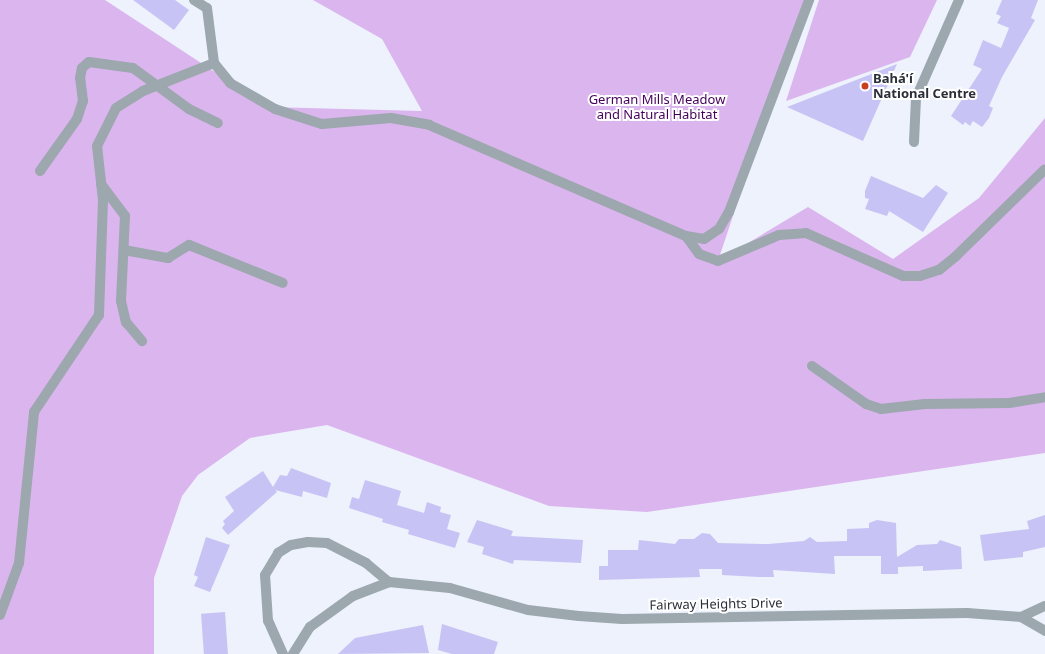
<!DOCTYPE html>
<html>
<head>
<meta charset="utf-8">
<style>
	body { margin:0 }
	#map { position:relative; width:1045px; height:654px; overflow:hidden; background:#edf2fc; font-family:"Noto Sans",sans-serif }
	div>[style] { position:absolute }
	.green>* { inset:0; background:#dbb5ee }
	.building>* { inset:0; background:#c7c4f5; transform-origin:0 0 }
	.minor>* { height:10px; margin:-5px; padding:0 5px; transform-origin:5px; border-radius:5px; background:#9ca7ae }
	.dots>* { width:11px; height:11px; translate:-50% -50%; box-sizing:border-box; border:2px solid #fff; border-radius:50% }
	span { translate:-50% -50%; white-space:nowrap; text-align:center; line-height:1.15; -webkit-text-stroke:4px #fff; paint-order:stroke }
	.poi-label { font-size:13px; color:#2a2f38; font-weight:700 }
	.left { translate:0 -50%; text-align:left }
	.park-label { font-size:13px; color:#45005c }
	.street-label { font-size:13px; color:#2a2f38 }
</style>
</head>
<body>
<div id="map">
	<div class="green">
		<div style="clip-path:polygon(0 0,105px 0,268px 107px,422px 111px,382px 39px,313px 0,805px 0,718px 261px,808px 207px,893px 259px,979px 198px,1045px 118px,1045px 453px,647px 512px,549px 506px,327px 425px,250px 438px,198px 475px,182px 496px,154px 578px,154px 654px,0 654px)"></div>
		<div style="clip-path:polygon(819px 0,937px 0,910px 57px,786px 101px)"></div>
	</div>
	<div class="building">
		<div style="clip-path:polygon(133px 0,175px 0,189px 10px,174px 30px)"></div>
		<div style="clip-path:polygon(1002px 0,1038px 0,1031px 18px,1035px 20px,1002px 77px,989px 106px,993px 108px,989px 118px,982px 127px,973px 121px,970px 126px,965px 122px,963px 125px,951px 116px,982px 69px,973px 65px,983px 40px,1001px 48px,1009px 28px,997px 23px,1001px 16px,996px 14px)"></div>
		<div style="clip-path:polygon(897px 64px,863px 141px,787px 107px)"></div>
		<div style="clip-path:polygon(871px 176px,923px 198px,936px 185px,948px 193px,923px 232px,889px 211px,887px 216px,865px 209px,869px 199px,865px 198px,865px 191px)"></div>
		<div style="clip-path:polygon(291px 468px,331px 483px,327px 498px,303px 491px,302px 497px,275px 490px,277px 492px,228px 535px,222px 528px,225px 524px,223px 521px,234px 511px,225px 497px,263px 471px,273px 487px,280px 475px,287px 476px)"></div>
		<div style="clip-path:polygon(365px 480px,401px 491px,397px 505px,424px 513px,427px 502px,441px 507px,440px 512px,451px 515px,447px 529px,460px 533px,455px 548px,408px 534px,409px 530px,382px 522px,383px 519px,349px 508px,352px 497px,359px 499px)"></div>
		<div style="clip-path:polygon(1045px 515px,1045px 547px,1023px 552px,1023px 557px,984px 561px,980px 535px,1029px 529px,1027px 521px)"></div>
		<div style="clip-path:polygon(477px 520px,513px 531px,511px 536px,583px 540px,581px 563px,514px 560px,513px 564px,482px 554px,484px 547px,467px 542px)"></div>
		<div style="clip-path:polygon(877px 520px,896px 523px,897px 557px,917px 545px,937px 544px,940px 540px,961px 547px,962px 569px,923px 571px,923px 566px,898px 567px,898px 574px,881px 574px,881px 556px,834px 556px,835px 574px,773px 570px,774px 577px,759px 577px,722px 575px,722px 569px,699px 569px,700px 577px,599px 580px,599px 566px,608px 566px,608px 550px,638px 550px,639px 540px,675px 544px,679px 539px,694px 539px,702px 533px,710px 534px,718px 543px,768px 544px,804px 541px,810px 537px,817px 542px,847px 541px,847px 529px,869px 528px,869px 523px)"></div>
		<div style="clip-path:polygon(206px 537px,230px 545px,210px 592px,194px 586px,198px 577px,194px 575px)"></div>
		<div style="left:225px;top:612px;width:42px;height:24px;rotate:86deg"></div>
		<div style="clip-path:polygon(442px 624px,498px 642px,494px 654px,452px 654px,438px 650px)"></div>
		<div style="clip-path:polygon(423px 625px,429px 653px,338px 654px,355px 638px)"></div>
	</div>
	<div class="minor">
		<div style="left:194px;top:0;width:15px;rotate:32deg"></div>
		<div style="left:207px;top:8px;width:55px;rotate:82.7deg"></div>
		<div style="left:914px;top:142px;width:44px;rotate:-87.4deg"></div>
		<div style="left:916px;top:98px;width:107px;rotate:-66.3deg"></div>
		<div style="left:40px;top:171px;width:64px;rotate:-54.6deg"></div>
		<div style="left:77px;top:119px;width:19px;rotate:-72deg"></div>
		<div style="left:83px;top:101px;width:23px;rotate:-97deg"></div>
		<div style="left:80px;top:78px;width:10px;rotate:-79deg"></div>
		<div style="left:82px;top:68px;width:9px;rotate:-41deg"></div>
		<div style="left:89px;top:62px;width:44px;rotate:7.8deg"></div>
		<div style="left:133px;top:68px;width:69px;rotate:36.2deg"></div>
		<div style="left:189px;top:109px;width:32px;rotate:26deg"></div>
		<div style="left:101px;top:184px;width:40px;rotate:53deg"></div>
		<div style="left:125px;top:216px;width:85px;rotate:92.7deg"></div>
		<div style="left:121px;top:301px;width:22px;rotate:77deg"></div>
		<div style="left:126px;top:322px;width:25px;rotate:50deg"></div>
		<div style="left:686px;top:236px;width:22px;rotate:54deg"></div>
		<div style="left:699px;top:254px;width:20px;rotate:20deg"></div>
		<div style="left:718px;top:261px;width:66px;rotate:-23.1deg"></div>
		<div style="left:779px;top:235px;width:27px;rotate:-4deg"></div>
		<div style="left:806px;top:233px;width:106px;rotate:23.9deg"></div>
		<div style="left:903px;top:276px;width:17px"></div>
		<div style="left:920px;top:276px;width:20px;rotate:-18deg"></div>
		<div style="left:939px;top:270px;width:22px;rotate:-39deg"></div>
		<div style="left:956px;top:256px;width:124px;rotate:-44.3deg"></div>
		<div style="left:124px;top:250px;width:45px;rotate:10.3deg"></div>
		<div style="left:168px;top:258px;width:25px;rotate:-32deg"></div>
		<div style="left:189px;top:245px;width:101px;rotate:22deg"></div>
		<div style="left:812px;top:366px;width:66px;rotate:35.1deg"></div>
		<div style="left:866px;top:404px;width:16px;rotate:18deg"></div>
		<div style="left:881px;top:409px;width:44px;rotate:-6.5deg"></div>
		<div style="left:925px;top:404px;width:84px;rotate:-0.7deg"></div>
		<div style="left:1009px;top:403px;width:36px;rotate:-9deg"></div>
		<div style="left:0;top:615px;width:55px;rotate:-69.9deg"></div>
		<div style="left:19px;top:563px;width:152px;rotate:-84.3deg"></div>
		<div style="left:34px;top:412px;width:117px;rotate:-56.2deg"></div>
		<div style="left:99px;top:315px;width:115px;rotate:-88deg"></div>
		<div style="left:103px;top:200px;width:54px;rotate:-96.3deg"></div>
		<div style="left:97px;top:146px;width:42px;rotate:-63.4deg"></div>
		<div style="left:116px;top:108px;width:32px;rotate:-32deg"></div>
		<div style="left:143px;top:91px;width:76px;rotate:-21.5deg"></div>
		<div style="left:214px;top:63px;width:26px;rotate:51deg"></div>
		<div style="left:230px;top:83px;width:52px;rotate:30deg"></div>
		<div style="left:275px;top:109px;width:49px;rotate:17.7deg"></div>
		<div style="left:322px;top:124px;width:69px;rotate:-5deg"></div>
		<div style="left:391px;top:118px;width:39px;rotate:10deg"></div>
		<div style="left:429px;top:125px;width:280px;rotate:23.4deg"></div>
		<div style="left:686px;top:236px;width:18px;rotate:9deg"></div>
		<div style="left:704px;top:239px;width:18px;rotate:-34deg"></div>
		<div style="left:719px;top:229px;width:20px;rotate:-60deg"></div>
		<div style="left:729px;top:212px;width:227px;rotate:-69.3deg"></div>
		<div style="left:1021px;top:617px;width:28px;rotate:30deg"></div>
		<div style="left:283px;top:654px;width:36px;rotate:-114deg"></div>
		<div style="left:268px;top:621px;width:46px;rotate:-93.7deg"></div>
		<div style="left:265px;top:575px;width:26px;rotate:-59deg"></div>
		<div style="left:278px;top:553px;width:15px;rotate:-32deg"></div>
		<div style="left:291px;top:545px;width:17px;rotate:-10deg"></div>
		<div style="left:308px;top:542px;width:19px;rotate:3deg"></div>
		<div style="left:327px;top:543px;width:44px;rotate:27.1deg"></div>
		<div style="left:366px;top:563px;width:30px;rotate:40deg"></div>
		<div style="left:389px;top:582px;width:61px;rotate:5.6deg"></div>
		<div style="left:450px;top:588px;width:81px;rotate:15.8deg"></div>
		<div style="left:528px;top:610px;width:51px;rotate:6.7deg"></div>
		<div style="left:579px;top:616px;width:43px;rotate:4deg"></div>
		<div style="left:622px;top:619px;width:345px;rotate:-1deg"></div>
		<div style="left:967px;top:613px;width:54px;rotate:4.2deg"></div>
		<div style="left:1021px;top:617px;width:26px;rotate:-25deg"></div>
		<div style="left:293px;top:654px;width:32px;rotate:-58deg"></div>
		<div style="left:310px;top:627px;width:53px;rotate:-35.8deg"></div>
		<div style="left:353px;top:596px;width:39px;rotate:-21deg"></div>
	</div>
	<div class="dots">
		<div style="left:865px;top:86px;background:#c83e20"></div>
	</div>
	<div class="poi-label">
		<span class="left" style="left:873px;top:86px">Bahá'í<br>National Centre</span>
	</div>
	<div class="park-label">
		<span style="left:657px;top:107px">German Mills Meadow<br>and Natural Habitat</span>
	</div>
	<div class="street-label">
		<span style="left:716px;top:604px;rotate:-1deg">Fairway Heights Drive</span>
	</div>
</div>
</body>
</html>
